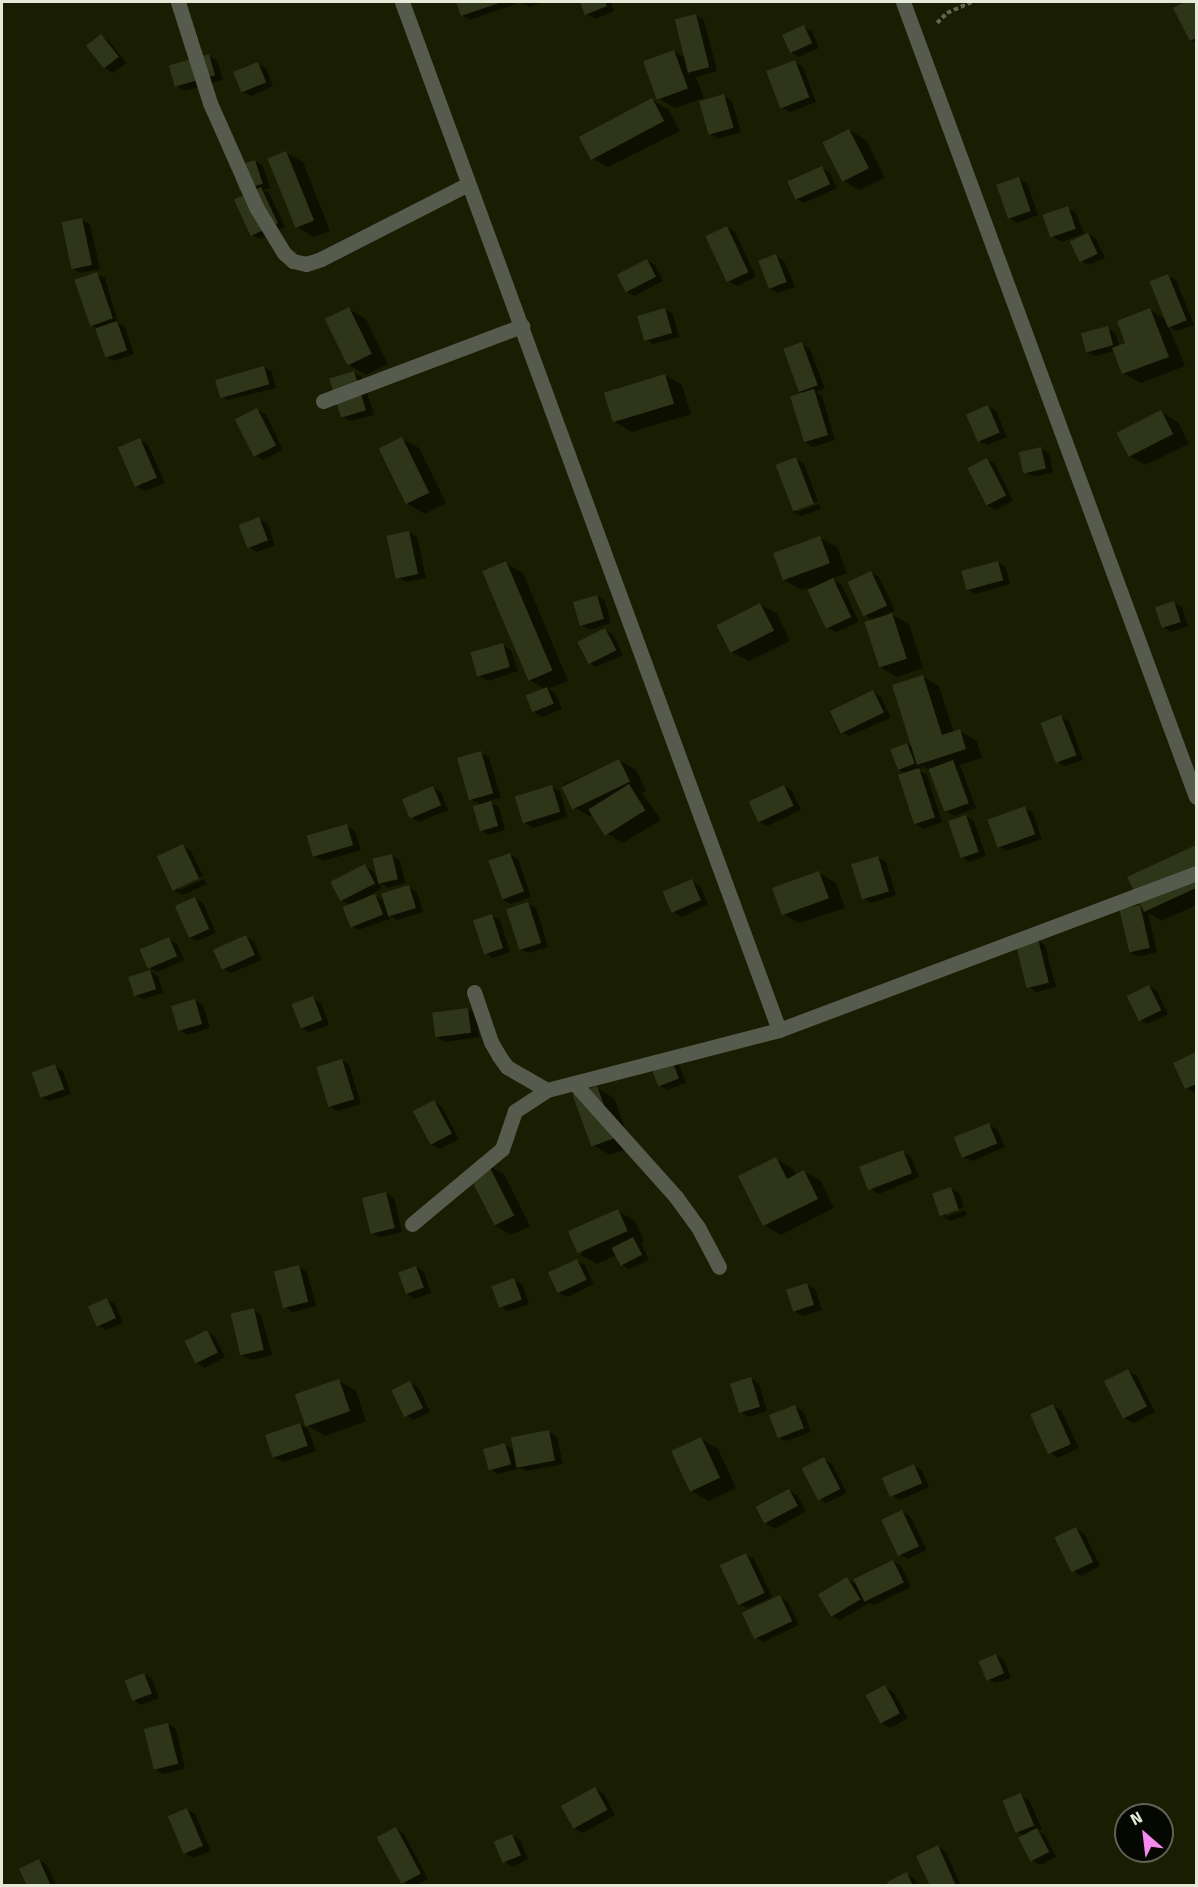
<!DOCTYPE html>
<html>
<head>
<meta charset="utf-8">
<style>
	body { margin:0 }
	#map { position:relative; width:1198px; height:1887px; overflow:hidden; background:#191e03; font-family:"Fira Sans",sans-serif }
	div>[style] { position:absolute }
	.shadow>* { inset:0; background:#0007 }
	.building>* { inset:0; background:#2f3519; transform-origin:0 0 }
	.path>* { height:4px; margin-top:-2px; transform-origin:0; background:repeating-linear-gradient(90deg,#62674f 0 4.5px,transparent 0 7.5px) }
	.minor>* { height:15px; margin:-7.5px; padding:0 7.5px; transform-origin:7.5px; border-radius:7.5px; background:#575b4e }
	span { translate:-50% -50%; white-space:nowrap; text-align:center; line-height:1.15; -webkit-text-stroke:4.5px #050701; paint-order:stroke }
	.frame { position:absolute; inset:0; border:3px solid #e5e9d8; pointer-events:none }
	.north { position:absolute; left:1114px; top:1803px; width:60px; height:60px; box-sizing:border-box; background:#050701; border:2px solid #5f6157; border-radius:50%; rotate:332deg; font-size:16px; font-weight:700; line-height:24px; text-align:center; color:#e5e9d8 }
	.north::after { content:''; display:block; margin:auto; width:21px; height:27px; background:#f589ef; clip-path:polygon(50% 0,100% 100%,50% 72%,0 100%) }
</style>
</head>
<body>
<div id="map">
	<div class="shadow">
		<div style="clip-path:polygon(458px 2px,515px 2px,516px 4px,470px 20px,462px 15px)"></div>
		<div style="clip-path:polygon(520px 2px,543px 2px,529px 7px)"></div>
		<div style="clip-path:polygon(581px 2px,611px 2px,614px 11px,595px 19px,586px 14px)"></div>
		<div style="clip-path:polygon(1188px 2px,1196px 2px,1196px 43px,1191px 40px,1175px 8px)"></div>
		<div style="clip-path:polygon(695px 15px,704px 20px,717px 71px,696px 77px,704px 98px,675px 108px,658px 98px,674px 51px,687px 59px)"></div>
		<div style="clip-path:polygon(804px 27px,812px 31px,819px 48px,799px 57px,791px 52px)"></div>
		<div style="clip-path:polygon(101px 36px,109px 41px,126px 63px,113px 73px,105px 68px)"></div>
		<div style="clip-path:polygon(209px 56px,217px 60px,223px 80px,186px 91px,177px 86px)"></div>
		<div style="clip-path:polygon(795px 62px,803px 67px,816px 102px,790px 112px,781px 107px)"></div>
		<div style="clip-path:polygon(258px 64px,266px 68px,273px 86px,251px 96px,243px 92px)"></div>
		<div style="clip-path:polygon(724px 96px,732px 101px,741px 132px,718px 139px,710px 134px)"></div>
		<div style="clip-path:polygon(652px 100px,669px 110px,680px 131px,608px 167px,591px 158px)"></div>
		<div style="clip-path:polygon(849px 130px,866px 140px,885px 178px,859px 190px,842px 180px)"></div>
		<div style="clip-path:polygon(286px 153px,303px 162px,330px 231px,314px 237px,297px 227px)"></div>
		<div style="clip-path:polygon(255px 161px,263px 166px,270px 188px,263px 190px,269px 193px,285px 227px,260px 239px,252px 235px,249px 195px)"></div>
		<div style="clip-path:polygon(822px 168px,830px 173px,837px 188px,804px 203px,796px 199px)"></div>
		<div style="clip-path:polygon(1018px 179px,1027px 183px,1038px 215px,1017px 223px,1009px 218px)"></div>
		<div style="clip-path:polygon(1067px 208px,1076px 213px,1084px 233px,1062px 242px,1053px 237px)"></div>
		<div style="clip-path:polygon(82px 220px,90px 224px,100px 269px,81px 273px,73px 269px)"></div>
		<div style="clip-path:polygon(727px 227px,735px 232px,756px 277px,737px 286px,728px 281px,707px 237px)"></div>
		<div style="clip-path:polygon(1088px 234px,1096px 239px,1105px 258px,1089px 265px,1081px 261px)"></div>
		<div style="clip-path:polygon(776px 256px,784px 261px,795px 287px,778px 293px,770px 288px)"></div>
		<div style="clip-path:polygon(647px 260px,655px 265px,663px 281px,634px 296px,626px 291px)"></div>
		<div style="clip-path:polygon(96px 274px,105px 278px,118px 323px,125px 327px,134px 354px,114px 361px,106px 356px,97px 328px,92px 325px)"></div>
		<div style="clip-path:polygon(1168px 276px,1176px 280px,1194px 325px,1178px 331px,1169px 327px,1185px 366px,1141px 383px,1123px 373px,1115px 351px,1095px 356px,1087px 352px,1107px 328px,1115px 333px,1120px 347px,1127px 344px,1150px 310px,1167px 320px)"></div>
		<div style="clip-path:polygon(349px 309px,366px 319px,388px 364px,366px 375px,349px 365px)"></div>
		<div style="clip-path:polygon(665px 309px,673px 314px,679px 337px,653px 344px,645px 339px)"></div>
		<div style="clip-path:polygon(802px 344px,810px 349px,825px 389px,816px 392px,822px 396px,835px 440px,813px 447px,805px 442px,804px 394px,799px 391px)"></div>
		<div style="clip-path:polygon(264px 367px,272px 372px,276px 388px,228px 400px,220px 396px)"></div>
		<div style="clip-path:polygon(354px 373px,362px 377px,374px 415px,350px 421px,342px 417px)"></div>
		<div style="clip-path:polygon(665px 375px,682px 385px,691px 414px,632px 432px,615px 422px)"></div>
		<div style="clip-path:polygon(988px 406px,996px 411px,1007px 437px,987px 445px,979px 441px)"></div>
		<div style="clip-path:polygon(257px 410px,266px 414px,283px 450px,263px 460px,255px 455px)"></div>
		<div style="clip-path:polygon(1161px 412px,1178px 422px,1189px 444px,1145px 465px,1128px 455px)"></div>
		<div style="clip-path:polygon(402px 439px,419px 448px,446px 503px,425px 514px,408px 504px)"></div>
		<div style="clip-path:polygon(140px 440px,148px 445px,165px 483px,145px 491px,136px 486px)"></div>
		<div style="clip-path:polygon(1040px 449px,1049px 453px,1053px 472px,1034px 477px,1026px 472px)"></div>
		<div style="clip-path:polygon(796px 459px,804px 464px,818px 501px,797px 509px,797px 512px,819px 504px,821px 509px,801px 516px,793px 512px)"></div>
		<div style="clip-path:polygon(987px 459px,995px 464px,1013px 501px,995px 510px,987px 505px)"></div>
		<div style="clip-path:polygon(258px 519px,267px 523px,275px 545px,257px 552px,249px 547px)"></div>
		<div style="clip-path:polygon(409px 532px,417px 537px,426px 578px,406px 582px,398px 577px)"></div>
		<div style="clip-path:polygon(820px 538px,837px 547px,847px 573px,831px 579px,841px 584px,859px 622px,836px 632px,828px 628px,809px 588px,802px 590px,785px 581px)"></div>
		<div style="clip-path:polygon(998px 562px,1006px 567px,1010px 584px,976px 594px,967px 589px)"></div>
		<div style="clip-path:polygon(506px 563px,523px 573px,568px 681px,548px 689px,555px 693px,562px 709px,542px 717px,534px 712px,545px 689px,529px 680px)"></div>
		<div style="clip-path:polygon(871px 573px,879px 577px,895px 611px,889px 613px,909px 624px,923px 668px,897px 677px,880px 667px,873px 620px,866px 616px)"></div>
		<div style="clip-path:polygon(597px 596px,605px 601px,611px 623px,590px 630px,581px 625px)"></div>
		<div style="clip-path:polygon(1174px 603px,1182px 607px,1188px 626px,1171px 632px,1163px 627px)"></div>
		<div style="clip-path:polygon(760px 604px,777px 614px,790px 641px,749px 661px,732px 652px)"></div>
		<div style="clip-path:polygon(605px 630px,613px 634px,623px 655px,596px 667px,588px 662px)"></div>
		<div style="clip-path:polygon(503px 645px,511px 650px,518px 671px,488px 681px,480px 676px)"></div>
		<div style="clip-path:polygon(922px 676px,939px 686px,954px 733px,960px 731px,977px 741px,982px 758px,960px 765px,976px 808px,954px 816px,946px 811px,931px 771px,921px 765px,922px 768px,918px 770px,927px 775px,942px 822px,924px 829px,916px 824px,907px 774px,899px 770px,907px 744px,914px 748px)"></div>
		<div style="clip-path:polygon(873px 692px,881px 697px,891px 718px,849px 736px,841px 731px)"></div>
		<div style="clip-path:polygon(1061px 717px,1069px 721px,1083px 760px,1065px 766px,1057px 762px)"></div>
		<div style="clip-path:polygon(481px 753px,489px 757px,501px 798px,488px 801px,499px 807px,505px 830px,489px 835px,481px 830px,482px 805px,471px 799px)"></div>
		<div style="clip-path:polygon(619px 760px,636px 770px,646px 791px,642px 793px,661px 820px,623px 843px,606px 833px,594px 814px,589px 816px,572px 806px,562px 785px)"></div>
		<div style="clip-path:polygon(784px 786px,792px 791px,801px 810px,767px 826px,759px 821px)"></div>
		<div style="clip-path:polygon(551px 787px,560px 791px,567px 817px,533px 828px,525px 823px)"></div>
		<div style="clip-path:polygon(433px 788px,441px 792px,448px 810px,419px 822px,411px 817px)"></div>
		<div style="clip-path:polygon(1025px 808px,1033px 813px,1042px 839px,1006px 851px,998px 846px)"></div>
		<div style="clip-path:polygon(966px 816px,974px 821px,986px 856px,970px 862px,962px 857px)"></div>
		<div style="clip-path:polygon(346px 826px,355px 831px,361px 850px,323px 861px,315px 857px)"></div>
		<div style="clip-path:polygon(183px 846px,191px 851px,203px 876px,178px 888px,178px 891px,204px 879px,207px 884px,183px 895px,175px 891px)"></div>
		<div style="clip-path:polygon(1196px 847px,1196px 905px,1162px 921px,1148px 913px,1157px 952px,1138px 957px,1130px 952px,1140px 907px,1144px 909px,1129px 878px)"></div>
		<div style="clip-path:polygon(510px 855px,518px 859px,531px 897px,511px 904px,503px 900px)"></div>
		<div style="clip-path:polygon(392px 856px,400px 860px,405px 883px,388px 888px,379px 882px)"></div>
		<div style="clip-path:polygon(878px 858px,886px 862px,896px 895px,871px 903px,863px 898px)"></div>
		<div style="clip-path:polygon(365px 866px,373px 871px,382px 888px,364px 899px,375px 896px,385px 901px,409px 887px,417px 892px,423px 912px,397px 920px,388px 915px,390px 919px,358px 930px,350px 925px,349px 904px,341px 900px)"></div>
		<div style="clip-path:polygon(819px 873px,836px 883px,845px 908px,799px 923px,782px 913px)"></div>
		<div style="clip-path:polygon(692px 881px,700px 886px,708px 904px,682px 917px,674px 912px)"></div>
		<div style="clip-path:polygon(195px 898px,203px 903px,216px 933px,197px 941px,189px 937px)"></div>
		<div style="clip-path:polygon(528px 904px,536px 908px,548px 947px,528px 953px,520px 949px)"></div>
		<div style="clip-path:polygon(492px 916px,500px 920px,510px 952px,493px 958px,485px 953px)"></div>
		<div style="clip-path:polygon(246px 937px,254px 942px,262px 960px,231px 973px,223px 968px)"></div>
		<div style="clip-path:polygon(169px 939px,177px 944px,184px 960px,158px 972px,150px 968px)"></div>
		<div style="clip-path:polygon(1037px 940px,1045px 945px,1056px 987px,1037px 992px,1029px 987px)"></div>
		<div style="clip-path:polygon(150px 971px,158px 976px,163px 993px,143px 999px,135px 995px)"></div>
		<div style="clip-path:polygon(1149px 986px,1157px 991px,1168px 1014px,1147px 1024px,1139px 1019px)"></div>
		<div style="clip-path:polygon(313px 998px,321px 1003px,329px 1025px,309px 1032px,301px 1027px)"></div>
		<div style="clip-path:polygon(195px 1000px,203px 1005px,210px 1028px,188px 1035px,180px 1030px)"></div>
		<div style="clip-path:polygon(468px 1009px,476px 1014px,479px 1037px,445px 1042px,437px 1037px)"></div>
		<div style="clip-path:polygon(1196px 1054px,1196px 1094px,1186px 1088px,1175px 1064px)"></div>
		<div style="clip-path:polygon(671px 1059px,679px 1064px,686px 1083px,667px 1090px,659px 1085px)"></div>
		<div style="clip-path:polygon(341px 1060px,349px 1065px,361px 1104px,337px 1111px,329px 1106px)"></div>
		<div style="clip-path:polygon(55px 1066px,63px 1071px,71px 1094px,50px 1101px,41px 1097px)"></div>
		<div style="clip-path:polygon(597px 1088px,614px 1098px,632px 1147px,610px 1155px,593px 1145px)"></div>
		<div style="clip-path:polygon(434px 1102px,442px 1107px,459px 1139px,440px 1149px,432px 1145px)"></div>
		<div style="clip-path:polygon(989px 1125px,997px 1129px,1005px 1147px,972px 1161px,963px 1157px)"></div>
		<div style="clip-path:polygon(903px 1152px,911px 1157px,919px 1177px,879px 1194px,871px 1189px)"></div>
		<div style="clip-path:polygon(776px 1159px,793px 1169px,796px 1175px,804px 1172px,821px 1181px,834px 1208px,781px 1235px,764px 1225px)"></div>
		<div style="clip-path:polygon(486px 1164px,504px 1174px,530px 1226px,511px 1235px,494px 1225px)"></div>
		<div style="clip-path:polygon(951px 1189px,959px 1193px,964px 1207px,946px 1214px,946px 1217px,965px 1210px,967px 1215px,950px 1221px,942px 1216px)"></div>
		<div style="clip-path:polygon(386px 1193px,394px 1198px,402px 1232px,380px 1237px,372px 1233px)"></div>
		<div style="clip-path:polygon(618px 1211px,635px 1221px,644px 1241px,641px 1243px,649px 1260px,629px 1269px,621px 1264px,616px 1255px,597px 1264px,580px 1255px)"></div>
		<div style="clip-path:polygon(577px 1261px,585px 1265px,594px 1284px,568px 1297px,559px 1293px)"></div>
		<div style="clip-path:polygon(299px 1267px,307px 1272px,316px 1306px,293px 1312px,285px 1307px)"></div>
		<div style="clip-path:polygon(416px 1267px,424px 1272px,431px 1293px,415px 1299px,407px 1294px)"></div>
		<div style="clip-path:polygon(514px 1280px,522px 1284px,529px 1304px,509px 1311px,501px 1307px)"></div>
		<div style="clip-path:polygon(807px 1284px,815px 1289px,822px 1310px,803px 1316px,795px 1311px)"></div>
		<div style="clip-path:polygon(107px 1299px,115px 1304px,123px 1323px,106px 1330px,98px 1325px)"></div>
		<div style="clip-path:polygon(253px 1310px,261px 1315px,272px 1355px,251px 1360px,243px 1356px)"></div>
		<div style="clip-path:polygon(207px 1332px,215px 1337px,225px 1357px,205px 1368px,197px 1363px)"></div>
		<div style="clip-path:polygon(1128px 1371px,1136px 1375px,1155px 1412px,1133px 1423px,1125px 1418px)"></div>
		<div style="clip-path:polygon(751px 1379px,759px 1384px,767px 1411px,749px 1417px,741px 1412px)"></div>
		<div style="clip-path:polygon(339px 1381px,356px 1391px,366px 1421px,325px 1436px,308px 1426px)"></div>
		<div style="clip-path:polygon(410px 1383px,418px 1387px,430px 1412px,414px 1420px,406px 1415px)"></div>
		<div style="clip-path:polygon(1053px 1406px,1061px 1410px,1079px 1448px,1058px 1458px,1050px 1453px)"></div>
		<div style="clip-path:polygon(795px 1407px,803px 1411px,811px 1432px,786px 1441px,778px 1437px)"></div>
		<div style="clip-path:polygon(300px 1424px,308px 1429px,316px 1451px,283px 1462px,274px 1458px)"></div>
		<div style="clip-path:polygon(549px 1432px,557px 1437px,563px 1464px,526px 1471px,520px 1468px,498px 1474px,489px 1469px,505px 1445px,514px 1450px)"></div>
		<div style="clip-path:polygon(701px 1439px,718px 1449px,736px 1488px,709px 1501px,692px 1491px)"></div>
		<div style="clip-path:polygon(824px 1459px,832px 1464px,847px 1493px,826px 1503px,818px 1498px)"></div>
		<div style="clip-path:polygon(914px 1466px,922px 1470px,929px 1487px,900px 1500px,892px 1495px)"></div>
		<div style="clip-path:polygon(789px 1491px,797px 1495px,806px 1511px,775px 1529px,766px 1524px)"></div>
		<div style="clip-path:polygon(901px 1511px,910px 1516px,927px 1550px,908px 1559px,900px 1555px)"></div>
		<div style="clip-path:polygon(1076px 1529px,1084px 1533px,1100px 1566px,1081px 1576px,1073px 1571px)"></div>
		<div style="clip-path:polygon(746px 1555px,754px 1559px,772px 1597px,747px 1608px,739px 1604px)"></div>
		<div style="clip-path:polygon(893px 1561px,901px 1566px,911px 1587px,874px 1605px,869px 1603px,840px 1620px,832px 1616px,847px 1579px,858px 1585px)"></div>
		<div style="clip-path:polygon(780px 1597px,788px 1602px,799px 1625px,763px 1642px,755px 1637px)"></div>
		<div style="clip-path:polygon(996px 1655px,1004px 1660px,1011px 1678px,996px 1683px,987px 1679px)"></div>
		<div style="clip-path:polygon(144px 1674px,152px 1679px,159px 1698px,141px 1705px,133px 1700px)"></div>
		<div style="clip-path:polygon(885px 1687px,893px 1692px,908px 1718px,890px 1728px,882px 1723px)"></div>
		<div style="clip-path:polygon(167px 1724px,176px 1729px,185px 1769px,163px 1774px,155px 1770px)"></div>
		<div style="clip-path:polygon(595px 1789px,604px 1794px,615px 1815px,583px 1833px,575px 1829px)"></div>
		<div style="clip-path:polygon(1021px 1795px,1029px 1800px,1042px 1829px,1038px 1831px,1045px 1835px,1056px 1857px,1040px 1865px,1031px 1860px,1025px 1836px,1017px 1832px)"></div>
		<div style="clip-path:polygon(187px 1809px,195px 1814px,211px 1851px,193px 1858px,185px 1853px)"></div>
		<div style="clip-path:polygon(396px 1829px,404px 1834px,428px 1879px,415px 1886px,403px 1883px)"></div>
		<div style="clip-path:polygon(512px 1835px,520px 1840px,528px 1859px,513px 1867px,505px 1862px)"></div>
		<div style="clip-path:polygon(938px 1847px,946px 1852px,961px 1886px,932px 1886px)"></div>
		<div style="clip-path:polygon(39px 1860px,47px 1865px,56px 1886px,28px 1886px)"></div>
		<div style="clip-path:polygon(907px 1874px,915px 1879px,918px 1886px,890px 1886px)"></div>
	</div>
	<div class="building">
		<div style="clip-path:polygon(456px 2px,502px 2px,461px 16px)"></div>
		<div style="clip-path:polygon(580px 2px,605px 2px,607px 6px,585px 15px)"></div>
		<div style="clip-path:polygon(1185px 2px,1196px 2px,1196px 38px,1190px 41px,1173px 8px)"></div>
		<div style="left:696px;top:14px;width:55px;height:22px;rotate:76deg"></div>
		<div style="left:804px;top:25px;width:20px;height:24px;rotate:66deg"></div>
		<div style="left:101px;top:34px;width:29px;height:19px;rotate:52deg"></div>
		<div style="left:674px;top:50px;width:41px;height:33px;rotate:70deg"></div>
		<div style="left:209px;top:54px;width:22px;height:42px;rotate:74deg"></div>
		<div style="left:795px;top:60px;width:40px;height:31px;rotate:69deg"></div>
		<div style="left:258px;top:62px;width:22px;height:27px;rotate:68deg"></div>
		<div style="left:724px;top:94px;width:35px;height:26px;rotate:74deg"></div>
		<div style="left:652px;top:98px;width:26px;height:83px;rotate:62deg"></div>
		<div style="left:849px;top:129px;width:44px;height:30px;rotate:63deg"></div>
		<div style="left:286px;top:151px;width:75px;height:20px;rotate:68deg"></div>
		<div style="left:255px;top:160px;width:25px;height:24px;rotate:72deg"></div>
		<div style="left:822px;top:166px;width:20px;height:38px;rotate:66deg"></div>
		<div style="left:1019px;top:177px;width:36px;height:24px;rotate:71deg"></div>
		<div style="left:261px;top:187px;width:40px;height:30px;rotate:65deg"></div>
		<div style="left:1068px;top:206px;width:24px;height:27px;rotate:71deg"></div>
		<div style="left:82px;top:218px;width:48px;height:21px;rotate:78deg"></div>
		<div style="left:727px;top:226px;width:51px;height:24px;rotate:65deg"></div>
		<div style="left:1088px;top:233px;width:23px;height:20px;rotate:65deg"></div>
		<div style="left:776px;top:254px;width:30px;height:19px;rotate:69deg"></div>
		<div style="left:647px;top:259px;width:20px;height:34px;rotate:63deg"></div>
		<div style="left:97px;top:272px;width:49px;height:24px;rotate:71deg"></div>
		<div style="left:1168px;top:274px;width:50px;height:20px;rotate:68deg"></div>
		<div style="left:349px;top:307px;width:52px;height:27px;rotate:64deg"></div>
		<div style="left:665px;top:308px;width:26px;height:29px;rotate:74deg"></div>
		<div style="clip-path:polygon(1150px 308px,1169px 357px,1122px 374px,1112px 348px,1125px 343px,1117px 321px)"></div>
		<div style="left:117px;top:321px;width:31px;height:23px;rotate:71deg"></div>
		<div style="left:1108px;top:326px;width:20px;height:28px;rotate:75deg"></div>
		<div style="left:802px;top:342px;width:46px;height:20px;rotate:70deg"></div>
		<div style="left:264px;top:366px;width:19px;height:51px;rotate:74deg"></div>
		<div style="left:354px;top:371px;width:41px;height:26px;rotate:73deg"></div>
		<div style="left:665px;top:374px;width:31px;height:64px;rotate:73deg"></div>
		<div style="left:814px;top:389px;width:48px;height:25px;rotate:73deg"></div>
		<div style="left:988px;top:405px;width:30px;height:24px;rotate:67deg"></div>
		<div style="left:257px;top:408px;width:42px;height:25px;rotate:63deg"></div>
		<div style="left:1161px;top:410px;width:27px;height:50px;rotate:63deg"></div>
		<div style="left:402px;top:437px;width:62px;height:26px;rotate:64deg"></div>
		<div style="left:140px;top:438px;width:43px;height:24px;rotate:67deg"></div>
		<div style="left:1041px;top:447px;width:22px;height:23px;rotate:77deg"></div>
		<div style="left:796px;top:457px;width:50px;height:22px;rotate:69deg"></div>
		<div style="left:987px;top:458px;width:42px;height:22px;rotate:63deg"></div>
		<div style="left:259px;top:517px;width:25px;height:22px;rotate:69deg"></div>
		<div style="left:409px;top:531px;width:44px;height:23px;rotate:78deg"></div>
		<div style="left:820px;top:536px;width:29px;height:50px;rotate:70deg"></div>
		<div style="left:506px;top:561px;width:119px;height:26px;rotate:67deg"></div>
		<div style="left:998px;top:561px;width:20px;height:38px;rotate:75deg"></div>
		<div style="left:871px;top:571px;width:38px;height:26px;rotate:65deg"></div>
		<div style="left:833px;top:578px;width:43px;height:28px;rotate:65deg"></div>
		<div style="left:597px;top:595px;width:25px;height:25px;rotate:74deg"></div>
		<div style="left:1174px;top:601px;width:22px;height:20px;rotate:72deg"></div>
		<div style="left:760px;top:603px;width:31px;height:49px;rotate:63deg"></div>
		<div style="left:892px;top:613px;width:48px;height:29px;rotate:72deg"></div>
		<div style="left:605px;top:628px;width:25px;height:31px;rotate:63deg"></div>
		<div style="left:503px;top:643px;width:25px;height:34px;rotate:74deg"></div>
		<div style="clip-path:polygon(923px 675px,942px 735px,960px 729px,966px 749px,917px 765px,892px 685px)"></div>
		<div style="left:547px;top:687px;width:18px;height:23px;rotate:68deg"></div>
		<div style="left:873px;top:690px;width:25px;height:48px;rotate:64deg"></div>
		<div style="left:1061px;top:715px;width:43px;height:22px;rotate:69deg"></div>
		<div style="left:907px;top:743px;width:22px;height:18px;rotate:69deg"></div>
		<div style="left:481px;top:751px;width:44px;height:25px;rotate:74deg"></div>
		<div style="left:619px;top:759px;width:25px;height:64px;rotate:64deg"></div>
		<div style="left:953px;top:760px;width:46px;height:26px;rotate:70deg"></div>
		<div style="left:919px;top:768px;width:52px;height:22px;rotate:72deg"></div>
		<div style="left:629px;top:784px;width:31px;height:48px;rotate:58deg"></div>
		<div style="left:552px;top:785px;width:28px;height:39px;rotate:73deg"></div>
		<div style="left:784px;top:785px;width:23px;height:39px;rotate:65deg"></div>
		<div style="left:433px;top:786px;width:21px;height:34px;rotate:67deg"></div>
		<div style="left:491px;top:801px;width:26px;height:19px;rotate:74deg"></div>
		<div style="left:1025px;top:806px;width:30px;height:40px;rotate:70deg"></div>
		<div style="left:966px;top:815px;width:39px;height:19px;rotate:71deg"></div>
		<div style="left:347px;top:824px;width:22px;height:42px;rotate:74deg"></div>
		<div style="left:183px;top:844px;width:38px;height:29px;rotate:65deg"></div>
		<div style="clip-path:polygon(1196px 845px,1196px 888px,1144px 912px,1127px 877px)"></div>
		<div style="left:510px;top:853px;width:41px;height:23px;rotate:70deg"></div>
		<div style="left:392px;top:854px;width:26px;height:20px;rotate:77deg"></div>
		<div style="left:878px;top:856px;width:37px;height:28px;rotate:73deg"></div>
		<div style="left:365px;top:864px;width:22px;height:39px;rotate:63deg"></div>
		<div style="left:819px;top:871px;width:29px;height:50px;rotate:70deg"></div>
		<div style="left:692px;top:879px;width:23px;height:32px;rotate:67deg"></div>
		<div style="left:409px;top:885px;width:24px;height:29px;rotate:73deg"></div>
		<div style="left:375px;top:894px;width:22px;height:35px;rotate:68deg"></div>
		<div style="left:195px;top:897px;width:35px;height:22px;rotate:66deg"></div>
		<div style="left:528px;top:902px;width:43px;height:23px;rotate:72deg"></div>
		<div style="left:1140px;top:905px;width:44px;height:21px;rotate:77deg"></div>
		<div style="left:492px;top:914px;width:36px;height:20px;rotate:72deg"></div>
		<div style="left:246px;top:935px;width:22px;height:36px;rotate:66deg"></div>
		<div style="left:169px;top:937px;width:21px;height:32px;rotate:67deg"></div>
		<div style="left:1038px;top:939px;width:45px;height:23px;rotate:76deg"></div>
		<div style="left:150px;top:970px;width:20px;height:23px;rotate:72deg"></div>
		<div style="left:1149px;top:985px;width:28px;height:25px;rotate:64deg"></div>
		<div style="left:313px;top:996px;width:26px;height:23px;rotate:69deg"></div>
		<div style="left:195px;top:999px;width:26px;height:25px;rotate:74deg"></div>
		<div style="left:468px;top:1008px;width:25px;height:36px;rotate:83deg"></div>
		<div style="clip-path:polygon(1196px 1052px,1196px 1084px,1185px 1089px,1173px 1063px)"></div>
		<div style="left:671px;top:1058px;width:22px;height:22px;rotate:69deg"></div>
		<div style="left:342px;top:1059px;width:42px;height:27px;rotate:73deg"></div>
		<div style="left:55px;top:1064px;width:27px;height:25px;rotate:70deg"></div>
		<div style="left:597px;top:1086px;width:55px;height:26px;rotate:70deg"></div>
		<div style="left:434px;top:1100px;width:38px;height:24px;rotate:62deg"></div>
		<div style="left:989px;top:1123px;width:22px;height:38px;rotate:68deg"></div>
		<div style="left:903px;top:1150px;width:25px;height:47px;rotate:69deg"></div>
		<div style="clip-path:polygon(776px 1157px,787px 1179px,804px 1170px,818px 1199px,763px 1226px,738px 1176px)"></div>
		<div style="left:487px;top:1162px;width:60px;height:22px;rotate:63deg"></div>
		<div style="left:951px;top:1187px;width:24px;height:20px;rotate:71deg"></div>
		<div style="left:386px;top:1192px;width:37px;height:25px;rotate:76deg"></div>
		<div style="left:618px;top:1209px;width:24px;height:55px;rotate:66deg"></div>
		<div style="left:633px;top:1237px;width:20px;height:24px;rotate:63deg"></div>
		<div style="left:577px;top:1259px;width:23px;height:32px;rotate:65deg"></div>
		<div style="left:299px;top:1265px;width:38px;height:26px;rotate:76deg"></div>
		<div style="left:416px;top:1266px;width:23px;height:19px;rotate:70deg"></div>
		<div style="left:514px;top:1278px;width:23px;height:24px;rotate:70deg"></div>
		<div style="left:807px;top:1283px;width:23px;height:22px;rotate:72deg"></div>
		<div style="left:107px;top:1298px;width:22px;height:21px;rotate:66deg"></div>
		<div style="left:254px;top:1308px;width:43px;height:24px;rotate:77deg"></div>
		<div style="left:207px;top:1330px;width:25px;height:25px;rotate:64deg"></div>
		<div style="left:1128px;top:1369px;width:42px;height:27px;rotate:63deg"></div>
		<div style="left:751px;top:1377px;width:31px;height:22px;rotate:73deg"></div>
		<div style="left:339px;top:1379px;width:34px;height:47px;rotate:71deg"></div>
		<div style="left:410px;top:1381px;width:30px;height:21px;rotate:64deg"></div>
		<div style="left:1053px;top:1404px;width:44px;height:25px;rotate:66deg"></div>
		<div style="left:795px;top:1405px;width:25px;height:28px;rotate:69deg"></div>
		<div style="left:300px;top:1423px;width:24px;height:37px;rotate:71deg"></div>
		<div style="left:549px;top:1430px;width:31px;height:39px;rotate:79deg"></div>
		<div style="left:701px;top:1437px;width:45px;height:33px;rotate:65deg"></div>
		<div style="left:505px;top:1443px;width:22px;height:23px;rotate:74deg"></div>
		<div style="left:824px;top:1457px;width:36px;height:25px;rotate:63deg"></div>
		<div style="left:914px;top:1464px;width:21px;height:35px;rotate:67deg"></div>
		<div style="left:789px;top:1489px;width:19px;height:38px;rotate:62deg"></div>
		<div style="left:902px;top:1510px;width:40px;height:23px;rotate:65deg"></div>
		<div style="left:1076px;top:1527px;width:39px;height:24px;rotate:64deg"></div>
		<div style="left:746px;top:1553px;width:44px;height:29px;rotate:65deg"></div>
		<div style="left:893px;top:1560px;width:25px;height:44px;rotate:64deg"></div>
		<div style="left:847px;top:1577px;width:26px;height:34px;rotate:59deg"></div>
		<div style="left:780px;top:1595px;width:29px;height:42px;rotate:65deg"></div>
		<div style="left:996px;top:1654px;width:21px;height:19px;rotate:67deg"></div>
		<div style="left:144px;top:1673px;width:22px;height:21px;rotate:69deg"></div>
		<div style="left:885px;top:1685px;width:32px;height:22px;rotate:62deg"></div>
		<div style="left:168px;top:1723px;width:42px;height:25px;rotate:76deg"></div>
		<div style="left:595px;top:1787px;width:26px;height:39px;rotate:61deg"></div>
		<div style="left:1021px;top:1793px;width:35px;height:20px;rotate:68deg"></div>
		<div style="left:187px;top:1808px;width:41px;height:21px;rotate:67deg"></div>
		<div style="left:396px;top:1827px;width:53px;height:22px;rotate:62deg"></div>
		<div style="left:1037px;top:1828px;width:27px;height:21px;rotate:63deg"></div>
		<div style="left:512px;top:1834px;width:23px;height:20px;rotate:67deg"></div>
		<div style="clip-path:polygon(938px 1845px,956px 1886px,930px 1886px,916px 1856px)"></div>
		<div style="clip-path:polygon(39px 1859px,51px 1886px,27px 1886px,19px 1869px)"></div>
		<div style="clip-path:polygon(907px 1872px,913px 1886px,889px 1886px,887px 1882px)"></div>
	</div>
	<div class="path">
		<div style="left:937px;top:23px;width:14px;rotate:-45deg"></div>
		<div style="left:947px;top:13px;width:27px;rotate:-24deg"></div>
	</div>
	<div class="minor">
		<div style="left:178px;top:2px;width:106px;rotate:72.4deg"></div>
		<div style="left:210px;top:103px;width:114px;rotate:66.1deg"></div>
		<div style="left:256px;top:207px;width:54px;rotate:58.7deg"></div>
		<div style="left:284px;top:253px;width:12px;rotate:42deg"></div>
		<div style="left:293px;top:261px;width:13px;rotate:13deg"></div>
		<div style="left:306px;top:264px;width:16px;rotate:-18deg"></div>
		<div style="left:321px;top:259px;width:165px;rotate:-27deg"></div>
		<div style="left:402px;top:2px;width:1095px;rotate:69.86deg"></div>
		<div style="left:903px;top:2px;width:847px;rotate:69.77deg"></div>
		<div style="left:323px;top:401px;width:213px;rotate:-20.7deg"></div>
		<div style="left:474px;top:992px;width:53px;rotate:71.2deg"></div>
		<div style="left:491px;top:1042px;width:16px;rotate:60deg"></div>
		<div style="left:499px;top:1056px;width:14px;rotate:54deg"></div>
		<div style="left:507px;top:1067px;width:46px;rotate:29.9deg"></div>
		<div style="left:575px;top:1084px;width:152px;rotate:48.2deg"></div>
		<div style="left:676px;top:1197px;width:37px;rotate:54deg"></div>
		<div style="left:698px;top:1227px;width:45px;rotate:62.3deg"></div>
		<div style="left:412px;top:1224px;width:117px;rotate:-39.8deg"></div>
		<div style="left:502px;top:1149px;width:40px;rotate:-71.1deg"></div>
		<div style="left:515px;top:1111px;width:38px;rotate:-33deg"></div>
		<div style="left:547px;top:1090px;width:240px;rotate:-14.5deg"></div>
		<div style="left:779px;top:1030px;width:446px;rotate:-20.6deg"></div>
	</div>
	<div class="frame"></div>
	<div class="north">N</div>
</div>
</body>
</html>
